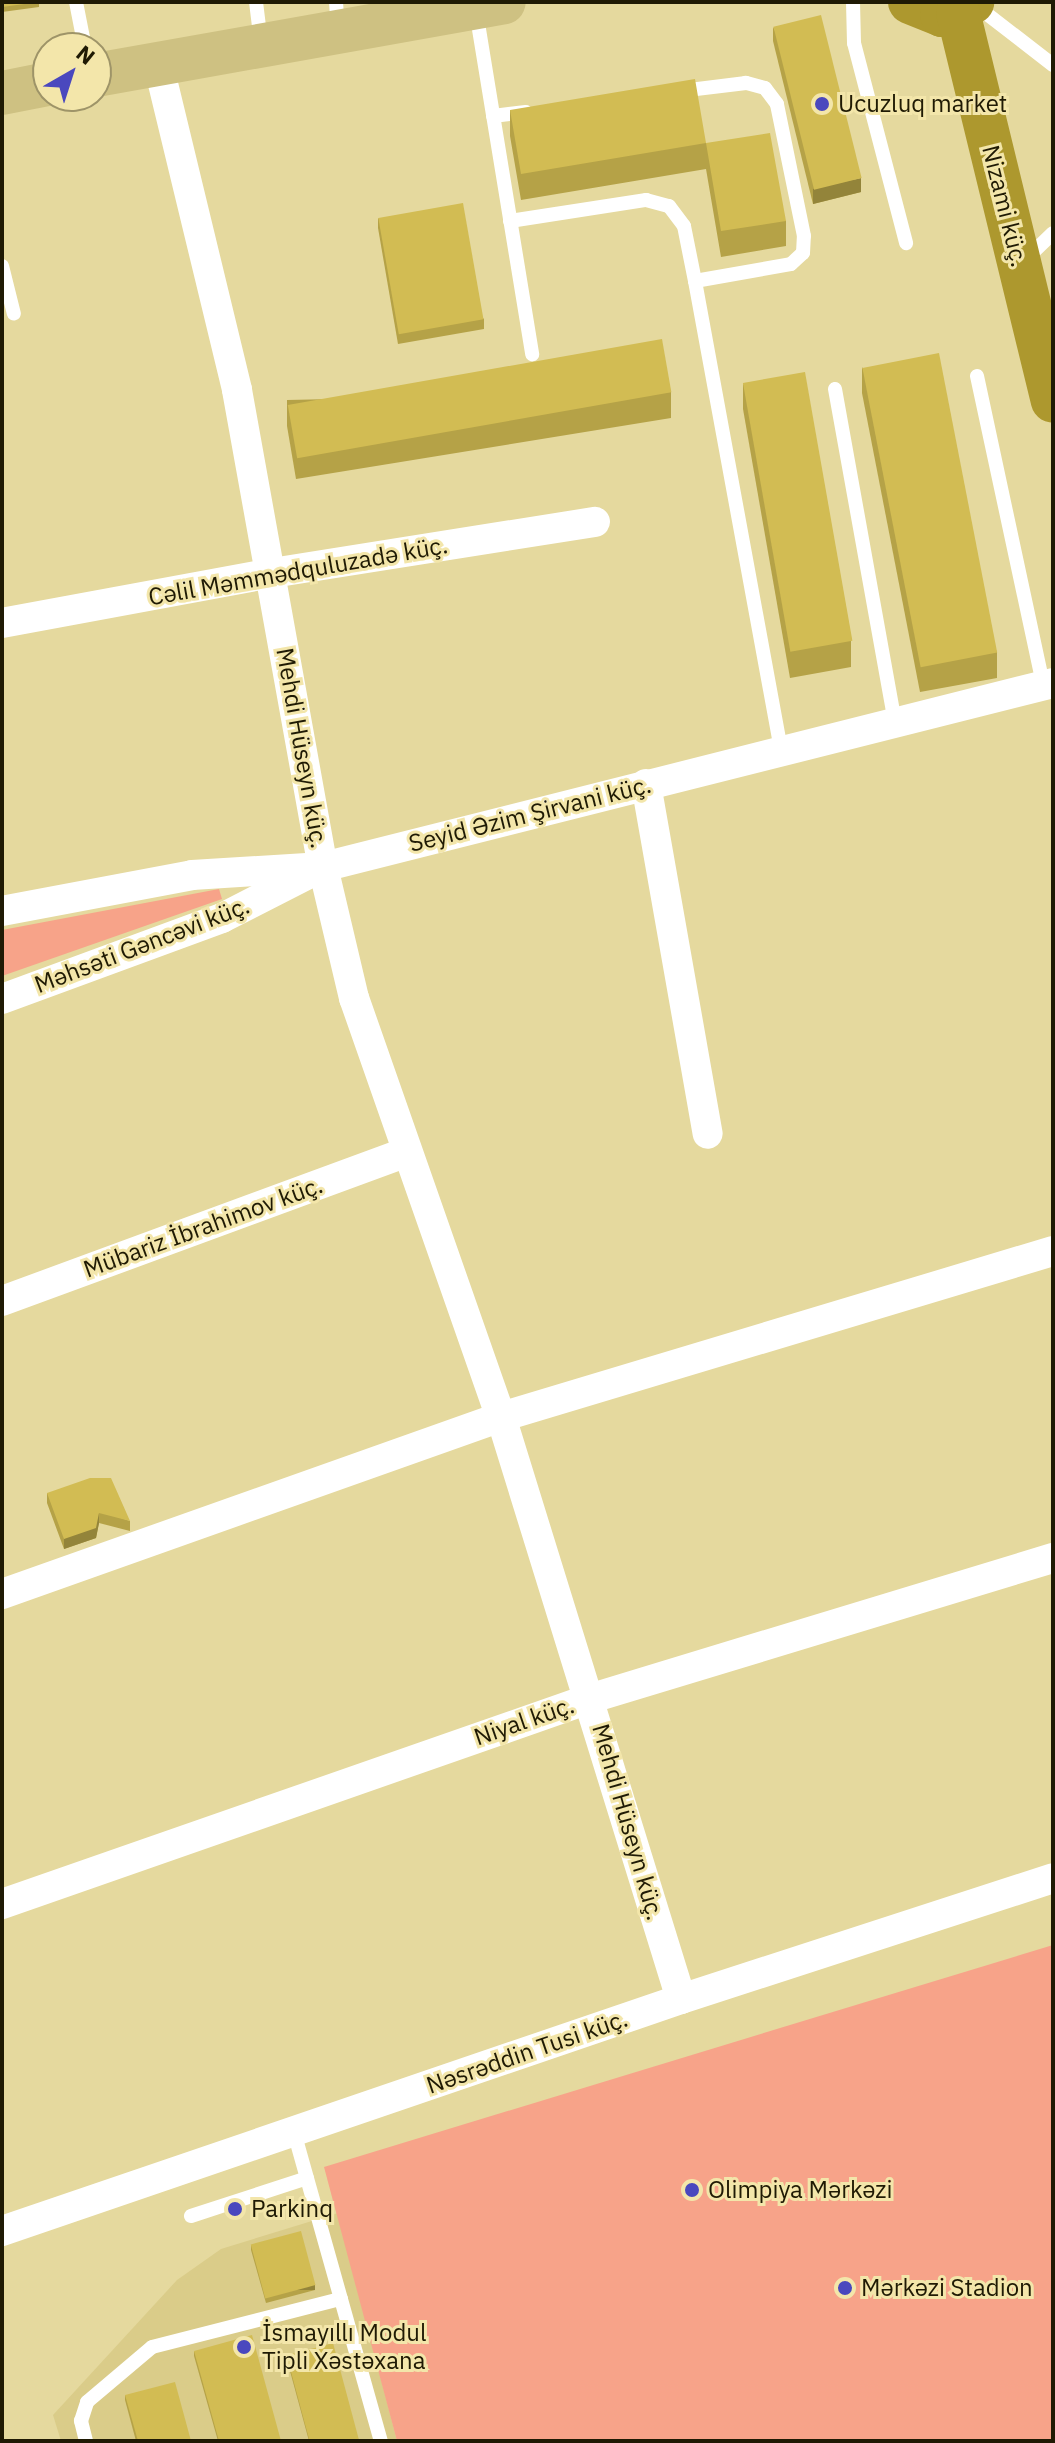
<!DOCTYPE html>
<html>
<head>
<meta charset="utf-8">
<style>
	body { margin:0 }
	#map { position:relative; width:1055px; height:2443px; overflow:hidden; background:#e5d99e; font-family:"IBM Plex Sans",sans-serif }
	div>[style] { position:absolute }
	.built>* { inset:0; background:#dacc89 }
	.green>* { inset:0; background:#f7a389 }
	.lane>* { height:14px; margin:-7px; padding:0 7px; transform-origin:7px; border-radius:7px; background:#fff }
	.street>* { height:30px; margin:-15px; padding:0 15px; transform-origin:15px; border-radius:15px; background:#fff }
	.primary>* { height:44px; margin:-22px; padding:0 22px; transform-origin:22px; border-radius:22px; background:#cec182 }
	.highway>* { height:44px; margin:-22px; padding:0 22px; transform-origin:22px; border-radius:22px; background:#ad982e }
	.wall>* { inset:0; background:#b5a247 }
	.shaded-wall>* { inset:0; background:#93843a; transform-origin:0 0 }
	.building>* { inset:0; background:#d2bc53; transform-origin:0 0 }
	.dots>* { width:22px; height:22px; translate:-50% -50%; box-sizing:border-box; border:4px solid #f3e6aa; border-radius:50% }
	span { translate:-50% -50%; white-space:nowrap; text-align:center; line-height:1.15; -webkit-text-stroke:6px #f3e6aa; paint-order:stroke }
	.poi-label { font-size:24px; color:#1f1a04 }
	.left { translate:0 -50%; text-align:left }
	.street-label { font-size:24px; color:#1f1a04 }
	.frame { position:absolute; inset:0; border:4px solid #1f1a04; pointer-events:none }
	.north { position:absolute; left:32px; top:32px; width:80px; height:80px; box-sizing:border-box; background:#f3e6aa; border:2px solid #9e9468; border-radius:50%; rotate:39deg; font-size:22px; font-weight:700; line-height:32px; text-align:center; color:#1f1a04 }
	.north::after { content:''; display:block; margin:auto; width:28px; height:36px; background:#4a48be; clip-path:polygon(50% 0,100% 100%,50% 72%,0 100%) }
</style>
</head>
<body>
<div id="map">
	<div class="built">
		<div style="clip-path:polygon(338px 2213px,397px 2441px,61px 2441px,53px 2415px,177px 2280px,221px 2249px)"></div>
	</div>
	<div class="green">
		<div style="clip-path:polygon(219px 889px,222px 899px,2px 976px,2px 930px)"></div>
		<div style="clip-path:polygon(1053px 1945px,1053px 2441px,397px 2441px,324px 2167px)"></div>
	</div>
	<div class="lane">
		<div style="left:76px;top:2px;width:47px;rotate:78.9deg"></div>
		<div style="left:256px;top:2px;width:38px;rotate:83deg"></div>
		<div style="left:336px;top:2px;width:26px;rotate:86deg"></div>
		<div style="left:853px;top:2px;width:41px;rotate:88.6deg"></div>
		<div style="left:854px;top:43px;width:207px;rotate:75.4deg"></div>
		<div style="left:974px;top:4px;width:100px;rotate:37.7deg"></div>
		<div style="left:476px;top:11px;width:348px;rotate:80.7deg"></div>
		<div style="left:493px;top:116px;width:33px;rotate:-7deg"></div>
		<div style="left:510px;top:221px;width:138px;rotate:-8.8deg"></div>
		<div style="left:646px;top:200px;width:24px;rotate:15deg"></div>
		<div style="left:669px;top:206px;width:25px;rotate:53deg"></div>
		<div style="left:684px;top:226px;width:56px;rotate:78.7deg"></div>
		<div style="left:695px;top:281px;width:97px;rotate:-10deg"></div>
		<div style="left:791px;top:264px;width:16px;rotate:-43deg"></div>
		<div style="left:803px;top:253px;width:17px;rotate:-87deg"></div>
		<div style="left:804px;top:236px;width:135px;rotate:-101.6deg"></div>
		<div style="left:777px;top:104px;width:20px;rotate:-127deg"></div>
		<div style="left:765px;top:88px;width:20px;rotate:-165deg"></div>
		<div style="left:746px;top:83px;width:65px;rotate:173deg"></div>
		<div style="left:1026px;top:259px;width:37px;rotate:-44deg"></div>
		<div style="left:2px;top:266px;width:49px;rotate:76deg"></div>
		<div style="left:695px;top:281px;width:477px;rotate:79.6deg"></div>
		<div style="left:977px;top:376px;width:316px;rotate:77.9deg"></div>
		<div style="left:835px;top:389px;width:338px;rotate:79.8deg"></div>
		<div style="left:294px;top:2132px;width:321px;rotate:74.3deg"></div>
		<div style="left:191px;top:2216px;width:122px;rotate:-18.1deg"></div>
		<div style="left:86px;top:2441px;width:21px;rotate:-104deg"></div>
		<div style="left:81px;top:2421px;width:20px;rotate:-72deg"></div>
		<div style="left:87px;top:2402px;width:85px;rotate:-40.2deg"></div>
		<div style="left:152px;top:2347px;width:195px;rotate:-14.3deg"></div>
	</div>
	<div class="street">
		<div style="left:158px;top:63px;width:336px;rotate:76.4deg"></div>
		<div style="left:237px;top:390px;width:485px;rotate:79.8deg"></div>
		<div style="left:323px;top:867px;width:135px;rotate:76.7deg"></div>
		<div style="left:354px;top:998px;width:444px;rotate:70.7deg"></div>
		<div style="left:501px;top:1417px;width:609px;rotate:72.81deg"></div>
		<div style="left:2px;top:623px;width:275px;rotate:-10.5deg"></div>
		<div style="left:272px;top:573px;width:327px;rotate:-9deg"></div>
		<div style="left:646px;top:784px;width:355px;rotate:80deg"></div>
		<div style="left:2px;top:911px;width:193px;rotate:-10.7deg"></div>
		<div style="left:192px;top:875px;width:131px;rotate:-3.5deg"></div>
		<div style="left:323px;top:867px;width:753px;rotate:-14.15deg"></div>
		<div style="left:2px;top:999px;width:234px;rotate:-20.2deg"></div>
		<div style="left:222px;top:918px;width:103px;rotate:-27.1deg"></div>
		<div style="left:2px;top:1301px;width:429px;rotate:-20.2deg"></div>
		<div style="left:2px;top:1594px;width:529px;rotate:-19.53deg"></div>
		<div style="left:501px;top:1417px;width:576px;rotate:-16.74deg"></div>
		<div style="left:2px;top:1904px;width:625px;rotate:-19.25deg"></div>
		<div style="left:592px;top:1698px;width:482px;rotate:-16.9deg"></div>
		<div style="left:2px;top:2231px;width:718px;rotate:-18.86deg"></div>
		<div style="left:681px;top:1999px;width:391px;rotate:-18deg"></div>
	</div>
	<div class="primary">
		<div style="left:96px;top:75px;width:414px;rotate:-10.1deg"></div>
		<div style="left:2px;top:93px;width:47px;rotate:-11.1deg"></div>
	</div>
	<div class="highway">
		<div style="left:910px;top:2px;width:35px;rotate:22deg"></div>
		<div style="left:942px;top:15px;width:33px;rotate:-23deg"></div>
		<div style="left:958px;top:12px;width:400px;rotate:76.3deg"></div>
	</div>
	<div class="wall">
		<div style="clip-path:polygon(2px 2px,39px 2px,39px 7px,2px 12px)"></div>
		<div style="clip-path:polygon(773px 27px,861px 192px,813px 204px,773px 41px)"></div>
		<div style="clip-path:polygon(510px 110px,706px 143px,786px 221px,786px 246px,721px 257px,706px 169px,521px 200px,510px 136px)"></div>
		<div style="clip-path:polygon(378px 218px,484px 319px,484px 329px,398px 344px,378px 228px)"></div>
		<div style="clip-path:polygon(862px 367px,997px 652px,997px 678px,920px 692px,862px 393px)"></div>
		<div style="clip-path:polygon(743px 383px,851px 641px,851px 667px,790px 678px,743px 409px)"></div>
		<div style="clip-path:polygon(671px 392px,671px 418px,296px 479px,287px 426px,287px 400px)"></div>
		<div style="clip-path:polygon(47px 1493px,130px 1521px,130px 1531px,99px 1523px,96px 1538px,64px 1549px,47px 1503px)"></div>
		<div style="clip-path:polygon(251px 2245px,315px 2290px,266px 2303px,251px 2250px)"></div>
		<div style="clip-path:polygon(194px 2351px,281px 2441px,218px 2441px,194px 2356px)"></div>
		<div style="clip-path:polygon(287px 2355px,360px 2441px,309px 2441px,287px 2360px)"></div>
		<div style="clip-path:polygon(125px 2395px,191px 2441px,136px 2441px,125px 2400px)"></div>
	</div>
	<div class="shaded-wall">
		<div style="clip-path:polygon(861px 178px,861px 192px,813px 204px,813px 189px)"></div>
		<div style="clip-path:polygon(99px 1513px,99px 1523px,96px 1538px,64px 1549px,64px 1539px)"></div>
		<div style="left:315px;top:2285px;width:5px;height:51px;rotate:90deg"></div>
	</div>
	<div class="building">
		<div style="clip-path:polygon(2px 2px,39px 2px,2px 7px)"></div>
		<div style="left:821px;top:15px;width:168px;height:49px;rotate:76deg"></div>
		<div style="clip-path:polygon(695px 79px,706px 143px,770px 133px,786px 221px,721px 231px,706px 143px,521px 174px,510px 110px)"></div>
		<div style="left:463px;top:203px;width:118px;height:86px;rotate:80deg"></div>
		<div style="left:662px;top:339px;width:54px;height:380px;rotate:80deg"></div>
		<div style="left:939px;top:353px;width:305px;height:78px;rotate:79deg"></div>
		<div style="left:805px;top:372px;width:273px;height:63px;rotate:80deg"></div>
		<div style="clip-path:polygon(90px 1478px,111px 1478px,130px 1521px,99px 1513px,96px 1528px,64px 1539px,47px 1493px)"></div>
		<div style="left:301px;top:2231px;width:56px;height:52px;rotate:75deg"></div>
		<div style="clip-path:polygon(252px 2335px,281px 2441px,219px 2441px,194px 2351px)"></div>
		<div style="left:333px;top:2343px;width:102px;height:48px;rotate:75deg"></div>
		<div style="clip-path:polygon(175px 2382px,191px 2441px,138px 2441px,125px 2395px)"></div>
	</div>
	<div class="dots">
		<div style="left:822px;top:104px;background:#4a48be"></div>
		<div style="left:692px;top:2190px;background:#4a48be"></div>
		<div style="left:235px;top:2209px;background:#4a48be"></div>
		<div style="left:845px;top:2288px;background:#4a48be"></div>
		<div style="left:244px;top:2347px;background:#4a48be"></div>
	</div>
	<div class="poi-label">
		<span class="left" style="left:838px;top:104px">Ucuzluq market</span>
		<span class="left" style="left:708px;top:2190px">Olimpiya Mərkəzi</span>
		<span class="left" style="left:251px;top:2209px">Parkinq</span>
		<span class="left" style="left:861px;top:2288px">Mərkəzi Stadion</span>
		<span class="left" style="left:262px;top:2347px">İsmayıllı Modul<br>Tipli Xəstəxana</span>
	</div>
	<div class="street-label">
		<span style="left:1005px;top:206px;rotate:76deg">Nizami küç.</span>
		<span style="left:298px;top:571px;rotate:-10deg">Cəlil Məmmədquluzadə küç.</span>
		<span style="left:302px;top:748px;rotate:80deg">Mehdi Hüseyn küç.</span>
		<span style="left:530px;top:814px;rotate:-14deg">Seyid Əzim Şirvani küç.</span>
		<span style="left:142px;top:945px;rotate:-21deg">Məhsəti Gəncəvi küç.</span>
		<span style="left:203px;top:1227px;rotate:-20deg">Mübariz İbrahimov küç.</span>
		<span style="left:524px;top:1721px;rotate:-19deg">Niyal küç.</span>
		<span style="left:628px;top:1822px;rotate:74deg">Mehdi Hüseyn küç.</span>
		<span style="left:527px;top:2052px;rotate:-19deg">Nəsrəddin Tusi küç.</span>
	</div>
	<div class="frame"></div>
	<div class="north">N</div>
</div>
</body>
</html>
